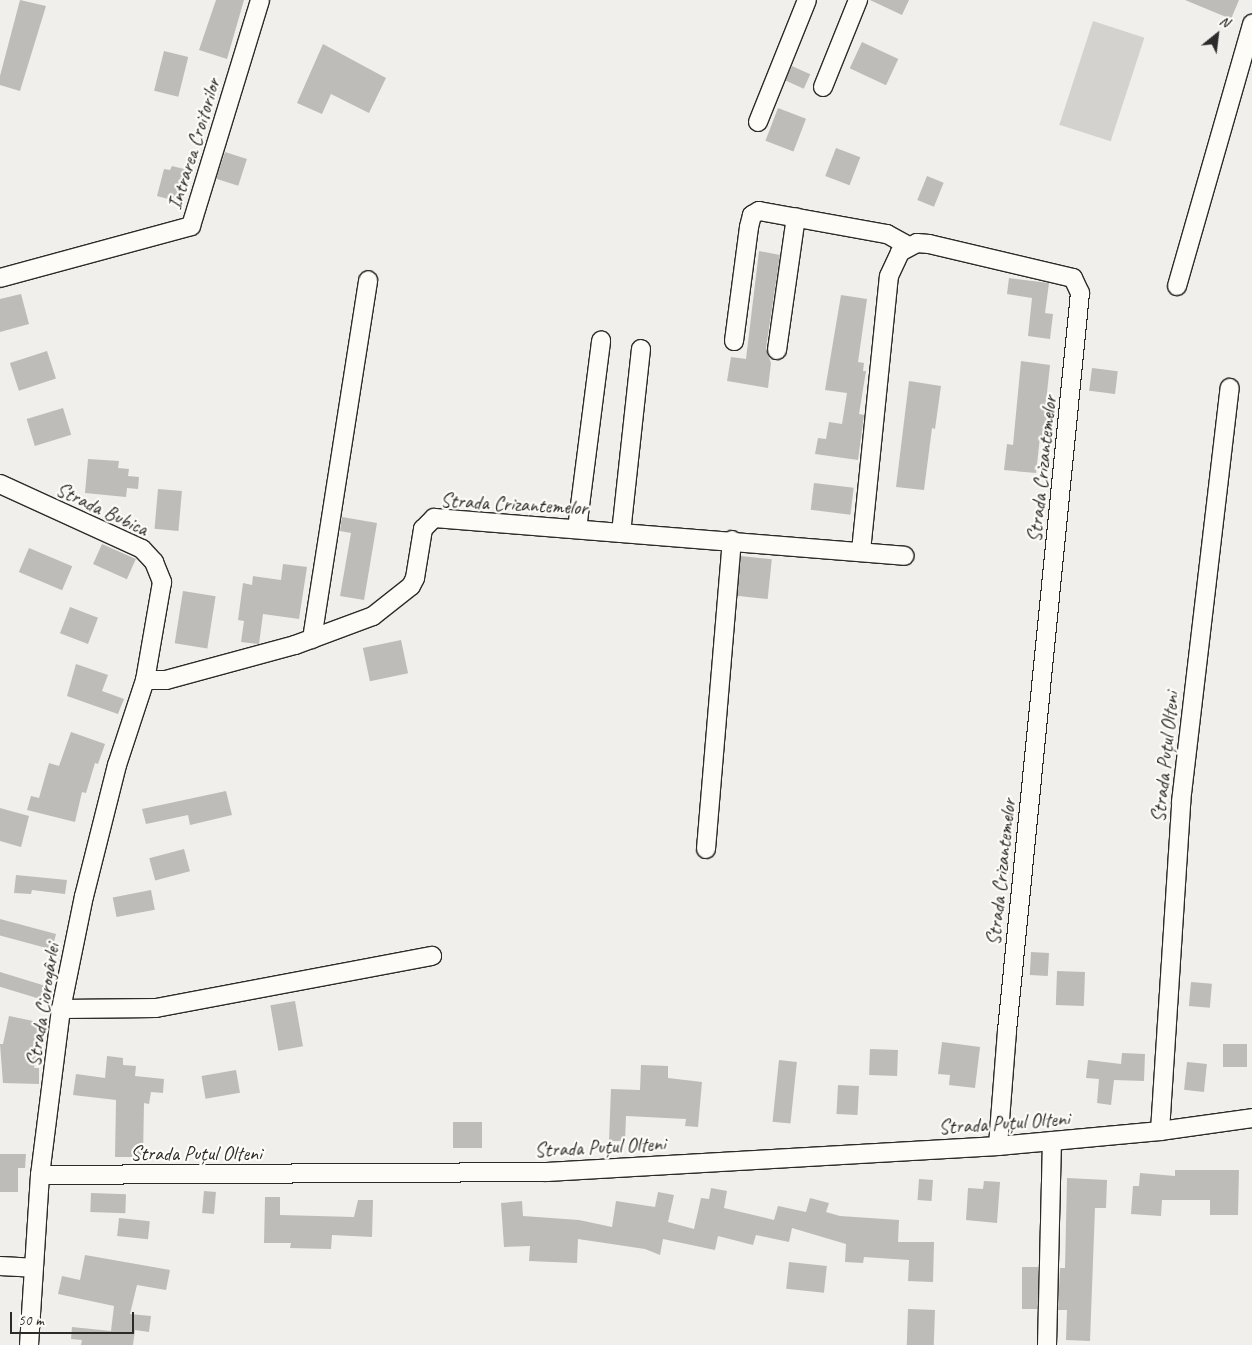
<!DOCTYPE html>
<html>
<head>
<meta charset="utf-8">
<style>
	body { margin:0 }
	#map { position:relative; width:1252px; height:1345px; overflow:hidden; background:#f0efeb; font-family:Caveat,sans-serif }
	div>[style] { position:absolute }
	.green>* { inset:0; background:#d3d2cf; transform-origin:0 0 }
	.building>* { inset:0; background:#bdbcb8; transform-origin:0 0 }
	.roads { filter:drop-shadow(1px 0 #2b2b2b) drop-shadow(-1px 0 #2b2b2b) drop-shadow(0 1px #2b2b2b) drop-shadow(0 -1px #2b2b2b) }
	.minor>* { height:18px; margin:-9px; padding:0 9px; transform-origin:9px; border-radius:9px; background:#fdfcf7 }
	span { translate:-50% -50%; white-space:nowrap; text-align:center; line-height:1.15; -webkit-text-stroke:4.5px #fdfcf7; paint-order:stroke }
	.street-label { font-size:20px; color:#2b2b2b }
	.north { position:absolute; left:1192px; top:10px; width:50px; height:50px; -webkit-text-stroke:4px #fdfcf7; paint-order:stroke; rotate:29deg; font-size:14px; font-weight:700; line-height:20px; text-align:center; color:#2b2b2b }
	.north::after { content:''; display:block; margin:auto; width:18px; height:22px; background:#2b2b2b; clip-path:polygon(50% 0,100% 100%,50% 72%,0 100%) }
	.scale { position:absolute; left:10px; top:1312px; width:124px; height:22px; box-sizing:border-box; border:2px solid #2b2b2b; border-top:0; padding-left:6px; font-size:15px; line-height:18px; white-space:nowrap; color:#2b2b2b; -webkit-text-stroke:4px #fdfcf7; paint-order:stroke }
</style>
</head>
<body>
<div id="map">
	<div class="green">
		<div style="left:1093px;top:21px;width:54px;height:109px;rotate:18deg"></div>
	</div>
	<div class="building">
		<div style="clip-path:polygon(20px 0,46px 6px,20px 91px,0 85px,0 76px)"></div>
		<div style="clip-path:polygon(216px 0,244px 0,227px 59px,199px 50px)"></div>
		<div style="clip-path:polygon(870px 0,909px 0,902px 15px)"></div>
		<div style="clip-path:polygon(1185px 0,1239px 0,1231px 19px)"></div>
		<div style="left:862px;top:42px;width:40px;height:29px;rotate:25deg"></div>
		<div style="clip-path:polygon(323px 44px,386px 78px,369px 113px,331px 94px,322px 114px,297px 103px)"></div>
		<div style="left:164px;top:51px;width:25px;height:41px;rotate:14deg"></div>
		<div style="left:792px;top:66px;width:20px;height:16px;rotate:24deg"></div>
		<div style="left:778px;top:108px;width:30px;height:35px;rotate:21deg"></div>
		<div style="left:836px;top:148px;width:26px;height:30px;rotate:21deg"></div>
		<div style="left:225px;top:152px;width:23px;height:28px;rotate:18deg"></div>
		<div style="clip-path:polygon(172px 166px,188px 170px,187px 175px,190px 175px,183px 203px,157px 196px,164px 169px,170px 170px)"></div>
		<div style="left:927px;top:176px;width:18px;height:26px;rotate:22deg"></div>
		<div style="clip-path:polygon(759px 251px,780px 255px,766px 348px,771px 363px,768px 388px,727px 381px,731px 357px,746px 359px)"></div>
		<div style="clip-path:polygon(1009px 278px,1049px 283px,1045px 313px,1053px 314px,1050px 339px,1028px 336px,1032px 298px,1007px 294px)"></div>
		<div style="clip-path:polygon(21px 294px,29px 324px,0 332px,0 299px)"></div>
		<div style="clip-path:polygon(841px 295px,867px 299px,858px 362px,864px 363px,863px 371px,866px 371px,859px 414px,864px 415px,858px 460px,815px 454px,818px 438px,826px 439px,829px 422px,842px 424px,847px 393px,825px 390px)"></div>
		<div style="left:47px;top:351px;width:29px;height:39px;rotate:72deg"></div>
		<div style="clip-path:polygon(1021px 361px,1050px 365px,1046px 402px,1051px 403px,1047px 438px,1040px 437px,1036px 473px,1004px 470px,1007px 444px,1013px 445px)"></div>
		<div style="left:1092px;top:368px;width:26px;height:23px;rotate:7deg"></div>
		<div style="clip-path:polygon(909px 381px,941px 386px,935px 429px,932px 428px,924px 490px,896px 487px)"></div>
		<div style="left:63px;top:408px;width:28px;height:38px;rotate:73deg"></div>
		<div style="clip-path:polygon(88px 459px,119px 461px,118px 468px,129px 469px,128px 476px,139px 477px,138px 489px,127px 488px,126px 497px,85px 493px)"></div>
		<div style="left:814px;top:483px;width:40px;height:27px;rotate:7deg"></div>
		<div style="left:158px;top:489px;width:24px;height:40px;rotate:5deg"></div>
		<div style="clip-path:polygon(342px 517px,377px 523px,364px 600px,340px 596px,351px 533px,340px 531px)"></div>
		<div style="left:102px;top:544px;width:37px;height:22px;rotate:24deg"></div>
		<div style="left:29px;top:548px;width:47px;height:26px;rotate:23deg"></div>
		<div style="left:741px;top:556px;width:31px;height:40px;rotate:6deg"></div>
		<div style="clip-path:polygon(283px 564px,307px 567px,299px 619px,263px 614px,259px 644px,241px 642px,244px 621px,238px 620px,243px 583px,252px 585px,253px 576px,281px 580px)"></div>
		<div style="left:183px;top:591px;width:33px;height:53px;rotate:9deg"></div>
		<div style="left:70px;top:607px;width:30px;height:28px;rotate:21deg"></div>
		<div style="left:401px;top:640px;width:34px;height:39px;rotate:78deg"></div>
		<div style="clip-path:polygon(76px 664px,108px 675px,102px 691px,124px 699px,118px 714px,67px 696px)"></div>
		<div style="clip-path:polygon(71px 732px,105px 744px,98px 764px,95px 763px,86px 793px,82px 792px,75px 822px,27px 810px,31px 796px,39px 798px,49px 763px,59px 766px)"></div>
		<div style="clip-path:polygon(226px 791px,232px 815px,190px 825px,188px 815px,146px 824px,142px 809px)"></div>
		<div style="clip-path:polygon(0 808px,29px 816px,21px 847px,0 841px)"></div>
		<div style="left:184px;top:849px;width:23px;height:36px;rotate:75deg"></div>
		<div style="clip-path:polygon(16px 875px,67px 880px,65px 894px,32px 890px,31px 894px,14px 893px)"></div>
		<div style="left:151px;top:890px;width:20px;height:39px;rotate:79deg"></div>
		<div style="left:0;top:919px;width:58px;height:16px;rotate:15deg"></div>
		<div style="left:1031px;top:952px;width:18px;height:23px;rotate:3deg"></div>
		<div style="left:1057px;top:971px;width:28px;height:34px;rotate:2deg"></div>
		<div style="left:0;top:972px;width:47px;height:14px;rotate:17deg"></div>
		<div style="left:1191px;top:982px;width:21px;height:24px;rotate:5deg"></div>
		<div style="left:295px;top:1001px;width:46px;height:25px;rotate:80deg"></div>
		<div style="clip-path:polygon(9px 1016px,43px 1023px,34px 1068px,39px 1068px,39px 1084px,3px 1083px,0 1044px,3px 1044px)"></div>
		<div style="clip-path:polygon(942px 1042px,980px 1047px,975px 1088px,949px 1085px,950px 1075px,938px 1074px)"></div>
		<div style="left:1223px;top:1044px;width:24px;height:23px"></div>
		<div style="left:870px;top:1049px;width:28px;height:26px;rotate:2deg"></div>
		<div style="clip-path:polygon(1122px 1053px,1145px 1054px,1144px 1081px,1114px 1080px,1111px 1105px,1097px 1103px,1099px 1079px,1086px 1078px,1088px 1060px,1121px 1064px)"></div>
		<div style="clip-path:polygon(107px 1056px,123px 1058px,123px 1065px,136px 1066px,135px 1076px,164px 1079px,163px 1093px,151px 1092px,149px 1104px,144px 1103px,143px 1157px,115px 1157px,116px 1100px,73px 1095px,76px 1074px,105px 1078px)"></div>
		<div style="left:779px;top:1060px;width:18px;height:62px;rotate:6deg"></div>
		<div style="left:1187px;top:1062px;width:20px;height:28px;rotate:6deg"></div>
		<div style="clip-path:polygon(641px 1065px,668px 1066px,668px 1078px,702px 1082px,698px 1127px,685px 1126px,686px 1119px,626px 1116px,625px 1141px,609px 1141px,611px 1089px,640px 1090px)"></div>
		<div style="left:236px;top:1070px;width:23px;height:35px;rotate:80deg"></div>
		<div style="left:838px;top:1085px;width:21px;height:29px;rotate:3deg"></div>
		<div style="left:453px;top:1122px;width:29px;height:26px"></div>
		<div style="clip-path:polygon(0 1154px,26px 1154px,25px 1168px,18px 1168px,18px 1192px,0 1192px)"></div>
		<div style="clip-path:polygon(1175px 1170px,1239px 1170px,1238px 1215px,1210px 1215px,1210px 1200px,1162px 1200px,1161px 1216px,1131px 1214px,1133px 1186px,1139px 1186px,1140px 1173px,1175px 1176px)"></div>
		<div style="clip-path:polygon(1067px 1178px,1107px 1180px,1106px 1208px,1095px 1208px,1090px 1341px,1066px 1340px,1067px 1310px,1058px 1310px,1060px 1268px,1065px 1268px)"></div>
		<div style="left:919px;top:1179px;width:14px;height:21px;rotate:4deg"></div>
		<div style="clip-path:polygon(984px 1181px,1000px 1182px,997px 1223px,966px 1220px,968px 1188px,983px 1189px)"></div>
		<div style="clip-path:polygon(711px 1188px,727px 1191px,724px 1208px,774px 1220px,778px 1206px,806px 1212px,810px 1198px,829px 1203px,826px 1212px,840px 1216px,899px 1220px,898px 1242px,934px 1242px,933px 1282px,908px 1281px,909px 1260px,864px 1257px,863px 1263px,845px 1262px,846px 1244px,792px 1228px,789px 1242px,756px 1235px,753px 1245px,718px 1236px,715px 1250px,663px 1239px,660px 1255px,645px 1249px,578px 1239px,577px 1263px,529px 1261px,530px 1246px,504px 1247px,501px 1203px,522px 1201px,523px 1216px,579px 1220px,612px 1227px,616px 1201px,655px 1207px,658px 1192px,674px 1195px,668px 1222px,694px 1229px,701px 1198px,709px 1199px)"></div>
		<div style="left:204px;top:1191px;width:12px;height:22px;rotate:5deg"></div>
		<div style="left:91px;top:1193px;width:35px;height:19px;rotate:2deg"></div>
		<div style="clip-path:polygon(265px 1197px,280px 1197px,280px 1215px,354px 1217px,358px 1200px,373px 1200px,372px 1237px,332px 1235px,331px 1249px,290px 1248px,291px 1243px,264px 1243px)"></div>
		<div style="left:119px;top:1218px;width:31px;height:18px;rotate:6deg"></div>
		<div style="clip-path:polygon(85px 1255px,170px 1270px,166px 1290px,137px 1285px,130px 1314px,151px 1316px,149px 1332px,135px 1330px,133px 1345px,81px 1345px,82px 1340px,71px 1339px,72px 1327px,111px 1331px,114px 1306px,58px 1294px,62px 1276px,80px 1280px)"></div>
		<div style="left:789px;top:1262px;width:38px;height:27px;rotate:6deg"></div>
		<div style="left:1022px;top:1267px;width:16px;height:42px"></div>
		<div style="left:908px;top:1309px;width:27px;height:36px;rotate:2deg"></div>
	</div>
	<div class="roads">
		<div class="minor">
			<div style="left:823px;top:87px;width:94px;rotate:-68.1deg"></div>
			<div style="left:758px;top:122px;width:131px;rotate:-68.1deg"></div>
			<div style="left:0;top:278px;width:198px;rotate:-15.2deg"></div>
			<div style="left:191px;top:226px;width:236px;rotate:-73deg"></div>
			<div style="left:1177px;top:286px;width:273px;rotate:-74deg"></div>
			<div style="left:734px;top:341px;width:115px;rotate:-82.5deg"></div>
			<div style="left:749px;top:227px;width:12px;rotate:-76deg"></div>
			<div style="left:752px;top:215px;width:8px;rotate:-30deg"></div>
			<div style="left:759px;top:211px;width:130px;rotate:10.2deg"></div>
			<div style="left:887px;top:234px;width:25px;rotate:29deg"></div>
			<div style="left:777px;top:350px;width:134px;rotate:-81.9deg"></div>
			<div style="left:0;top:484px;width:156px;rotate:24.6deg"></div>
			<div style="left:142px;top:549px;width:18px;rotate:47deg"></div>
			<div style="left:154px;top:562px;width:22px;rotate:68deg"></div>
			<div style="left:162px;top:582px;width:99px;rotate:99.8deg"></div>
			<div style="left:145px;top:680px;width:89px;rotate:108.2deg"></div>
			<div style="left:117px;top:765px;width:135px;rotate:104.1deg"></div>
			<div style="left:84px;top:896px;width:115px;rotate:101.5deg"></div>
			<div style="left:61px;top:1009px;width:167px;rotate:97.2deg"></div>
			<div style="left:40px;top:1175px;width:170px;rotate:93.7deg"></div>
			<div style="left:577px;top:529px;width:190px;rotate:-82.7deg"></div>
			<div style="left:621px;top:533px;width:185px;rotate:-83.8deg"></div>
			<div style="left:861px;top:551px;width:276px;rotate:-84.2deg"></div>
			<div style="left:889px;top:276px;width:26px;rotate:-65deg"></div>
			<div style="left:900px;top:252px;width:19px;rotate:-28deg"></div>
			<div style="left:917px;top:243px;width:12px;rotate:5deg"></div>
			<div style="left:929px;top:244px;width:148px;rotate:13.3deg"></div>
			<div style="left:1073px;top:278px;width:17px;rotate:65deg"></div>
			<div style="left:1080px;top:293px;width:742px;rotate:95.65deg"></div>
			<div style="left:1007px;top:1031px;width:115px;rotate:94.5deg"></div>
			<div style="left:312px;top:639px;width:363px;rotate:-81.1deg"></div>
			<div style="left:145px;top:680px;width:21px"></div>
			<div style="left:166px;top:680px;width:134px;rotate:-15.2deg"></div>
			<div style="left:295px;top:645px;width:83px;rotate:-20.4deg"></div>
			<div style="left:373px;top:616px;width:48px;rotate:-38.3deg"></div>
			<div style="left:411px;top:586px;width:9px;rotate:-63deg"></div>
			<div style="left:415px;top:578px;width:50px;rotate:-80.7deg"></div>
			<div style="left:423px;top:529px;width:16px;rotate:-45deg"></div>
			<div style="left:434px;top:518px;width:472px;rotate:4.6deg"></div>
			<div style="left:706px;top:849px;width:310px;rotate:-85.2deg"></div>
			<div style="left:61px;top:1009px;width:95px;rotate:-0.6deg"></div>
			<div style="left:156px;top:1008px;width:281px;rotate:-10.7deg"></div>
			<div style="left:1160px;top:1131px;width:330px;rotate:-86.3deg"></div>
			<div style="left:1181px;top:802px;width:417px;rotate:-83.3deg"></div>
			<div style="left:40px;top:1175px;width:507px;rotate:-0.34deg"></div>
			<div style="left:547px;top:1172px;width:452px;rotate:-3.3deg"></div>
			<div style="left:998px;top:1146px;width:163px;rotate:-5.3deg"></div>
			<div style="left:1160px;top:1131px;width:93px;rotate:-8deg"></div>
			<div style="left:0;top:1266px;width:33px;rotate:3deg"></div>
			<div style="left:1047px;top:1345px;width:204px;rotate:-88.6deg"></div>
		</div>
	</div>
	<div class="street-label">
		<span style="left:194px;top:144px;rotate:-73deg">Intrarea Croitorilor</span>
		<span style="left:1042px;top:469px;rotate:-84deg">Strada Crizantemelor</span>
		<span style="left:514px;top:504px;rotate:3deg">Strada Crizantemelor</span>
		<span style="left:102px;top:509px;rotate:25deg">Strada Bubica</span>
		<span style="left:1165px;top:757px;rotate:-84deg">Strada Puțul Olteni</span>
		<span style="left:1001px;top:872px;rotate:-84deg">Strada Crizantemelor</span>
		<span style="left:43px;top:1005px;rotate:-81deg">Strada Ciorogârlei</span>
		<span style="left:1004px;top:1123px;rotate:-4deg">Strada Puțul Olteni</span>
		<span style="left:600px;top:1147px;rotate:-3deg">Strada Puțul Olteni</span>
		<span style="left:196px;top:1153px">Strada Puțul Olteni</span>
	</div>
	<div class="north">N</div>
	<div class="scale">50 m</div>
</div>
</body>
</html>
